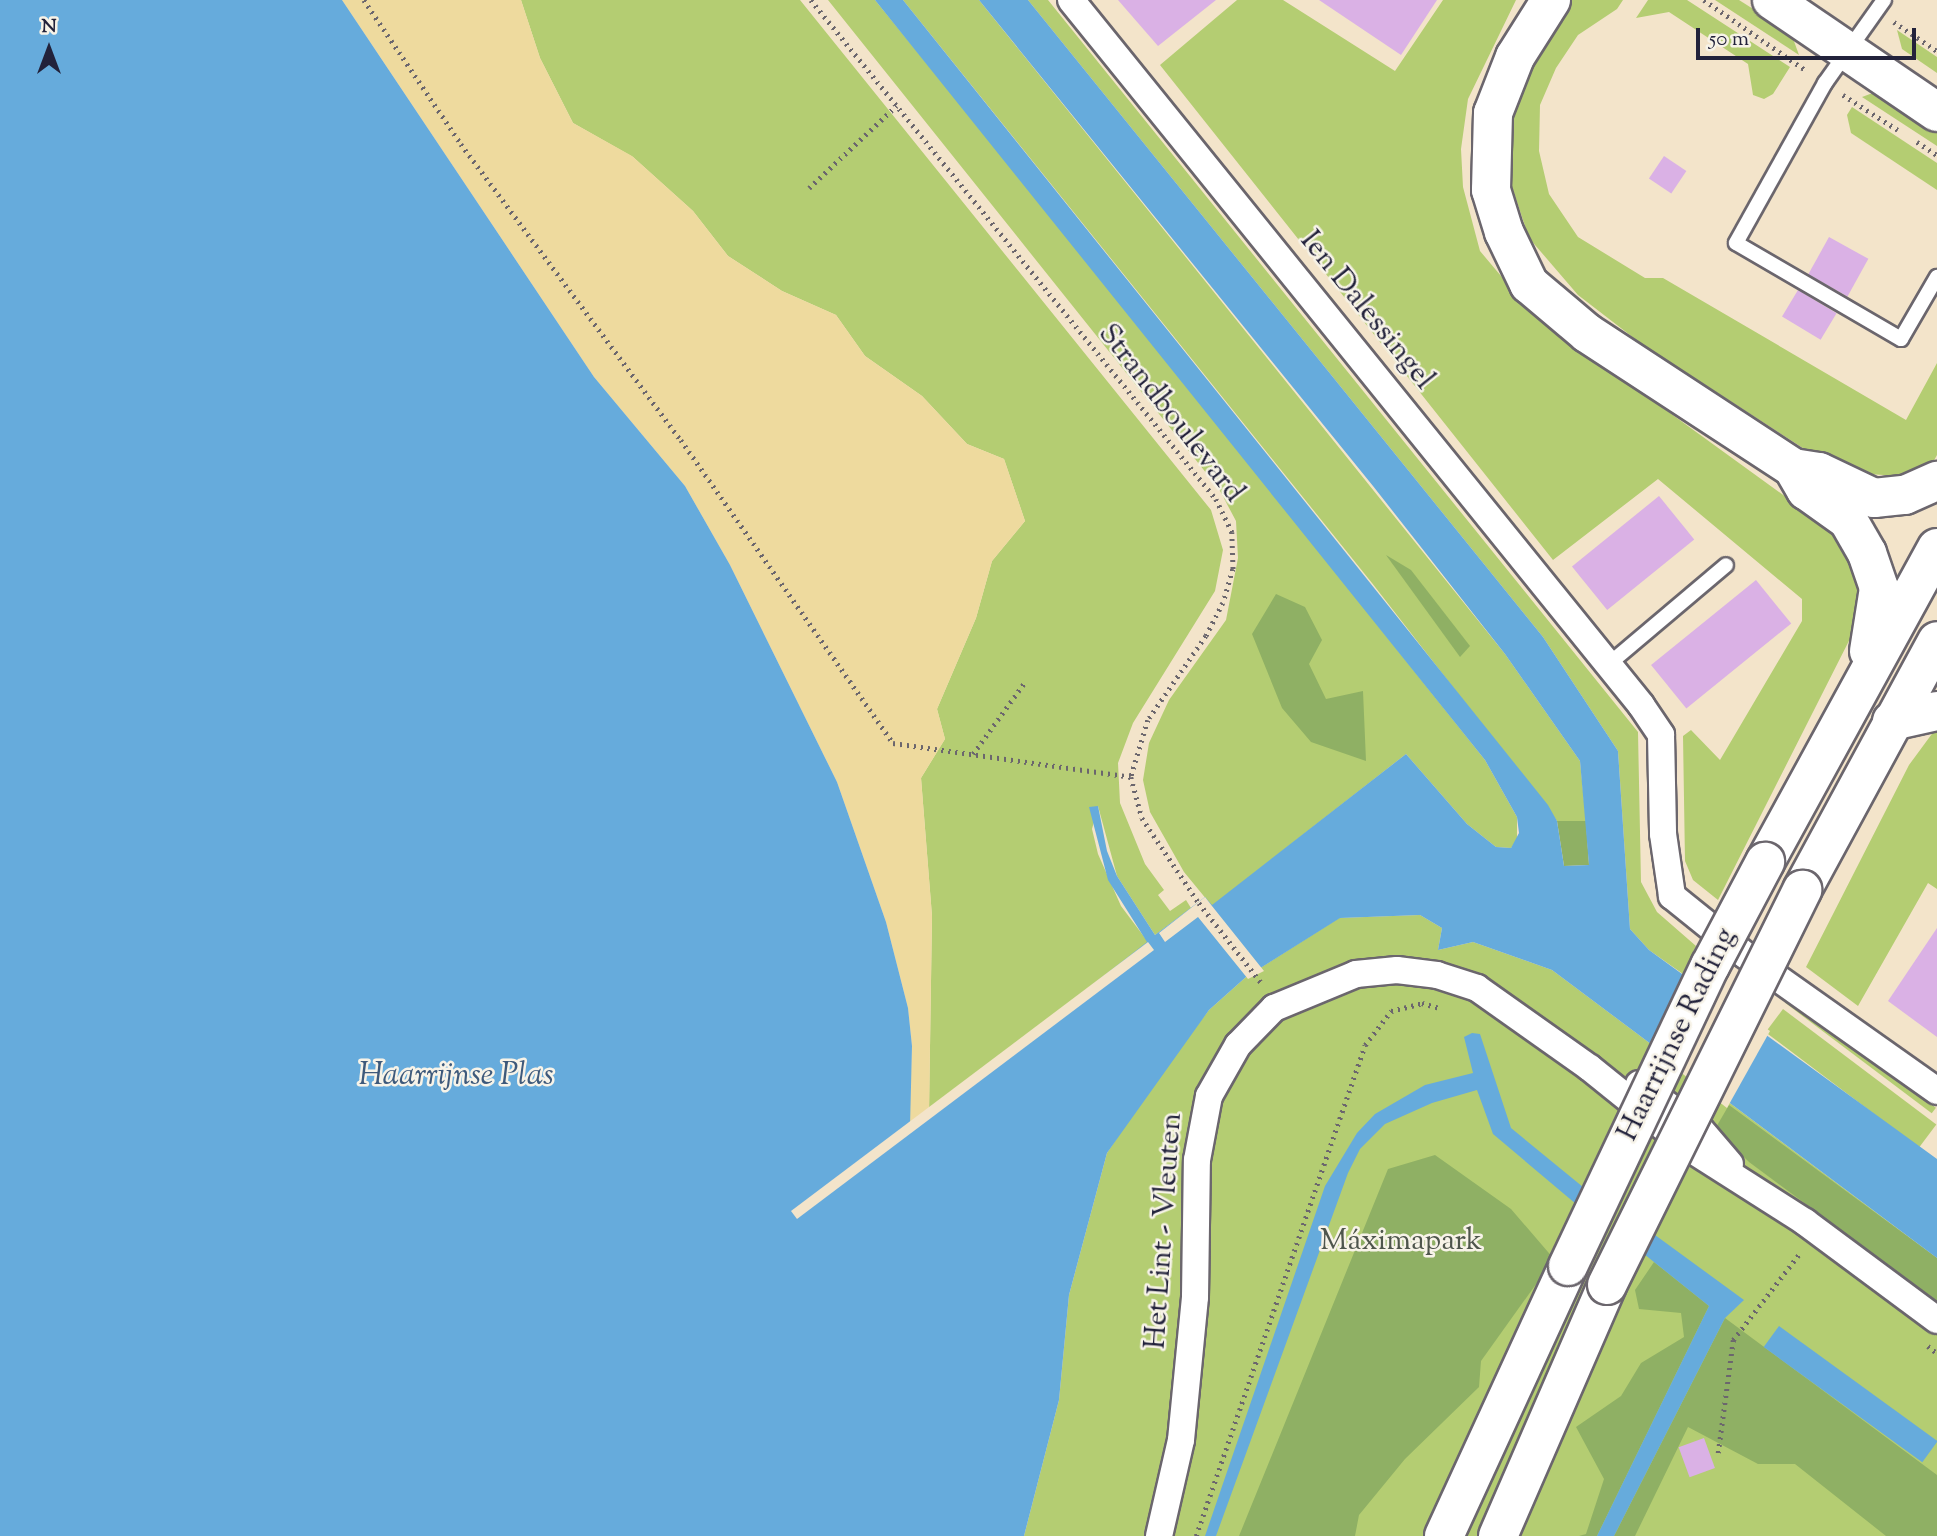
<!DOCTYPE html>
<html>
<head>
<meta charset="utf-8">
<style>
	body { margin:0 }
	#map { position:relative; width:1937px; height:1536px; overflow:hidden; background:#f3e4ca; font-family:"Sorts Mill Goudy",serif }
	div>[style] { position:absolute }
	.green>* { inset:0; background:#b4cd72; transform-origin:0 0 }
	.forest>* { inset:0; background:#8fb064 }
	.sand>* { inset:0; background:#eeda9e }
	.water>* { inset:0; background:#66abdc; transform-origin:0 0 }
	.pier>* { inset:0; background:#f3e4ca; transform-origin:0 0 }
	.building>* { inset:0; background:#dab1e5; transform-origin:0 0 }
	.path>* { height:4.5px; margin-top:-2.25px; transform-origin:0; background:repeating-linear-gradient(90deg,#6b666d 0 2px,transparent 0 7px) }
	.roads { filter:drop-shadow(2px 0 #6b666d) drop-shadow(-2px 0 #6b666d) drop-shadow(0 2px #6b666d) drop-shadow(0 -2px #6b666d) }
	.lane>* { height:14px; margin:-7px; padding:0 7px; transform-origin:7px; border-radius:7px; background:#fff }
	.street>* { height:26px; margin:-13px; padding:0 13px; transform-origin:13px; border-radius:13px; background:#fff }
	.secondary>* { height:38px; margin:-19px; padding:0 19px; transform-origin:19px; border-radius:19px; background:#fff }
	.bridges { filter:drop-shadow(2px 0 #6b666d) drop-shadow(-2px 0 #6b666d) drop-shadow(0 2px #6b666d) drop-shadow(0 -2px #6b666d) }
	.secondary-bridge>* { height:38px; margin:-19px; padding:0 19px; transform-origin:19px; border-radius:19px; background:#fff }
	span { translate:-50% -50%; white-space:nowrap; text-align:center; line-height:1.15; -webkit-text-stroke:5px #f7f3e8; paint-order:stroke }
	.street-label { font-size:30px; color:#22223b }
	.park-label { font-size:30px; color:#4e554c }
	.water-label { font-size:32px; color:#3d597b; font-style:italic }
	.north { position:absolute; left:14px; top:14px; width:70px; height:70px; -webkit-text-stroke:5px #f7f3e8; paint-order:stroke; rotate:0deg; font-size:19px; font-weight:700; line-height:28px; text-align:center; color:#22223b }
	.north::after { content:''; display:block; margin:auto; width:24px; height:32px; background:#22223b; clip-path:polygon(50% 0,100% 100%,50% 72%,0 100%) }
	.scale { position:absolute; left:1696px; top:28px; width:220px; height:32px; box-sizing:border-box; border:4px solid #22223b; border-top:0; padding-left:9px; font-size:21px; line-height:24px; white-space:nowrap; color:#22223b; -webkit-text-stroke:5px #f7f3e8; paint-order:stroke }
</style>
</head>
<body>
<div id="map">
	<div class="green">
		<div style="clip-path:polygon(521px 0,800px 0,1211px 510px,1223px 550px,1215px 591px,1133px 723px,1118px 763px,1120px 803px,1145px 864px,1164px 890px,1158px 895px,1170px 911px,1186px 900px,1191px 908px,1155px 935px,1117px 876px,1098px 806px,1092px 829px,1098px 854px,1121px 906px,1148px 942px,929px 1112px,932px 916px,921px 778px,945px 739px,937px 709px,976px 618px,992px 561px,1025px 521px,1004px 459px,967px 444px,922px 396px,865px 356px,836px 315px,782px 291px,728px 256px,693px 211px,633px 157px,573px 123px,540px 58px)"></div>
		<div style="clip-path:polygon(828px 0,875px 0,1077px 248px,1485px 760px,1517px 817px,1517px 840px,1511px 848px,1496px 847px,1467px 824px,1406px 754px,1212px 906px,1184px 872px,1150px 812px,1143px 780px,1149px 743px,1169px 700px,1226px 620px,1238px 558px,1236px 521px,1219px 489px)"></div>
		<div style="clip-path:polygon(903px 0,979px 0,1505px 654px,1580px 761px,1586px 821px,1557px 821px,1372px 583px)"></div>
		<div style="clip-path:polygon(1028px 0,1048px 0,1638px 732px,1641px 882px,1657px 912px,1696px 946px,1683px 974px,1649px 950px,1630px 929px,1618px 751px,1543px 637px)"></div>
		<div style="clip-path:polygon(1237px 0,1283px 0,1395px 71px,1443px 0,1516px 0,1468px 99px,1461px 149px,1463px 187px,1480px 251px,1532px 313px,1844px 539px,1858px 574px,1860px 619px,1718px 900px,1693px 880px,1685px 861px,1683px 736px,1691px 730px,1720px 760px,1802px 621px,1802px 599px,1658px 479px,1553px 560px,1160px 65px)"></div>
		<div style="clip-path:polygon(1570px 0,1623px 0,1617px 9px,1578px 35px,1556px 68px,1540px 105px,1539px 151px,1549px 194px,1578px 237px,1645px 278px,1663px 278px,1906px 420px,1937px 363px,1937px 455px,1932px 464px,1898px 476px,1840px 472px,1639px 342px,1578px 295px,1529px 238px,1508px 175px,1508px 123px,1523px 80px)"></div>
		<div style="clip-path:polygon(1648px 0,1687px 0,1790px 67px,1773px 94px,1764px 99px,1753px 95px,1748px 64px,1669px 12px,1636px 18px)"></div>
		<div style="clip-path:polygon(1715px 0,1739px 0,1791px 33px,1799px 55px)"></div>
		<div style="clip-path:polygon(1897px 30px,1937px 57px,1937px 73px,1902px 49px)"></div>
		<div style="clip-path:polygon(1870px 94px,1883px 94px,1937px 130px,1937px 146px,1862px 97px)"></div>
		<div style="clip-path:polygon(1852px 107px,1937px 163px,1937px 190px,1851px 133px,1847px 115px)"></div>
		<div style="clip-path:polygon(1937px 727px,1937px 889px,1928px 883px,1858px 1006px,1806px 967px,1909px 765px)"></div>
		<div style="clip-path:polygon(1420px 915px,1442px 928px,1438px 950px,1473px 942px,1552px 970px,1937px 1258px,1937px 1536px,1024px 1536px,1059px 1400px,1069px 1295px,1107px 1153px,1160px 1073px,1209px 1010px,1246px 977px,1339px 918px)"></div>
		<div style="left:1789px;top:997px;width:184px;height:7px;rotate:37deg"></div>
		<div style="left:1783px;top:1009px;width:192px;height:29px;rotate:37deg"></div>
	</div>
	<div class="forest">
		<div style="clip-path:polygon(1386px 555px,1411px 570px,1470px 646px,1460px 657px)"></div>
		<div style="clip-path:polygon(1276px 594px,1305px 607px,1322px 640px,1309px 664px,1326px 699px,1363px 691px,1366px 761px,1311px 742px,1282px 708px,1252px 634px)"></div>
		<div style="clip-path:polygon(1557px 821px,1586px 821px,1589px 865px,1564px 866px)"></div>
		<div style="clip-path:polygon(1729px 1105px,1937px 1258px,1937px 1301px,1749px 1162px,1715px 1129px)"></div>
		<div style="clip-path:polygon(1435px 1155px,1511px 1209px,1554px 1259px,1481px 1361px,1479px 1387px,1405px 1459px,1359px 1515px,1355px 1536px,1239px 1536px,1388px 1169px)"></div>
		<div style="clip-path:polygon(1654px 1262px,1709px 1306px,1597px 1536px,1579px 1536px,1586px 1534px,1604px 1479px,1576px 1427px,1621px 1396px,1641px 1363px,1684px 1337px,1681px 1313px,1639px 1309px,1635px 1290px)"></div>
		<div style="clip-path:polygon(1725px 1318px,1937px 1475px,1937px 1536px,1886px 1536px,1795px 1464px,1758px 1464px,1688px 1427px,1635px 1536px,1614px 1536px)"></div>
	</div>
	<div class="sand">
		<div style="clip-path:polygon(342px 0,521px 0,540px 58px,573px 123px,632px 156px,693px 211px,728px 256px,782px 291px,836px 315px,865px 356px,922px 396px,967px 444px,1004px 459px,1025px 521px,992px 561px,976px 618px,937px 709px,945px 739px,921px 778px,932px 916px,929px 1112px,909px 1128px,912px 1046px,908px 1008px,886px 922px,837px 782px,730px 565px,685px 486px,594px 377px)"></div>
	</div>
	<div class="water">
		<div style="clip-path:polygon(0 0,342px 0,594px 377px,685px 486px,730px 565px,837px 782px,886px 922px,908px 1008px,912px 1046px,910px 1127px,1147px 942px,1108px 880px,1089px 807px,1098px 806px,1107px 851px,1117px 876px,1155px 935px,1205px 897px,1212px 905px,1406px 754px,1467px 824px,1496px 847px,1511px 848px,1519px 833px,1517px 817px,1485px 760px,875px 0,903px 0,1548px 805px,1557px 821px,1564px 866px,1589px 865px,1580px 761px,1505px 654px,1373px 486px,979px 0,1028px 0,1543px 637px,1618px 751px,1630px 929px,1649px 950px,1937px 1159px,1937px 1258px,1552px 970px,1473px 942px,1438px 950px,1442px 928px,1420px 915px,1340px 918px,1246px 977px,1209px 1010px,1107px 1153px,1069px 1295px,1059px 1400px,1024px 1536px,0 1536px)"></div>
		<div style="clip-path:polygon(1472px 1033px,1480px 1034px,1511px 1128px,1583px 1187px,1576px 1204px,1493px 1134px,1477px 1090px,1432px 1103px,1385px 1124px,1360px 1149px,1348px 1173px,1216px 1536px,1205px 1536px,1325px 1186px,1357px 1133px,1375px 1114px,1425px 1085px,1473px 1073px,1464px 1037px)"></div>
		<div style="clip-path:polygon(1655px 1235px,1744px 1300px,1725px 1318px,1614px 1536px,1597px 1536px,1709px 1306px,1644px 1254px)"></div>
		<div style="left:1779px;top:1326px;width:196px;height:26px;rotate:36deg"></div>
	</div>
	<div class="pier">
		<div style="clip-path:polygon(1205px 897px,1212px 906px,1264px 971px,1248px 979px,1198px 917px,1165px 942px,1159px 933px)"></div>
		<div style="left:1148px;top:942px;width:10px;height:447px;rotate:53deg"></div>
		<div style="clip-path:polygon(1685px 971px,1770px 1031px,1727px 1108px,1649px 1048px)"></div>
	</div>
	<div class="building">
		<div style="clip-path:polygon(1118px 0,1216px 0,1158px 46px)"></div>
		<div style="clip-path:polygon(1319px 0,1437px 0,1401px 55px)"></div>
		<div style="left:1664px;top:156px;width:27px;height:27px;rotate:34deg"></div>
		<div style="left:1829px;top:237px;width:45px;height:43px;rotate:29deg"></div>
		<div style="left:1798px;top:290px;width:45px;height:31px;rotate:31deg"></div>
		<div style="left:1659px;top:496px;width:56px;height:112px;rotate:51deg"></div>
		<div style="left:1756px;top:580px;width:56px;height:135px;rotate:51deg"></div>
		<div style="clip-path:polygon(1937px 928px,1937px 1037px,1888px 1001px)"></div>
		<div style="left:1704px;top:1438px;width:32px;height:27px;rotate:70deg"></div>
	</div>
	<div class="path">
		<div style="left:364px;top:0;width:174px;rotate:56deg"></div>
		<div style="left:461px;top:144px;width:369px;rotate:53.4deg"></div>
		<div style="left:681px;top:440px;width:370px;rotate:55deg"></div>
		<div style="left:893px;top:743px;width:240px;rotate:8.1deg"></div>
		<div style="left:811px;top:0;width:643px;rotate:50.94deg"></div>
		<div style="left:1216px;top:499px;width:37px;rotate:64deg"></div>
		<div style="left:1232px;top:532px;width:37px;rotate:88deg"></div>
		<div style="left:1233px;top:569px;width:35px;rotate:106deg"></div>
		<div style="left:1223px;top:603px;width:37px;rotate:117deg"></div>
		<div style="left:1206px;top:636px;width:102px;rotate:124.6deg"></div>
		<div style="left:1148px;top:720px;width:59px;rotate:106.6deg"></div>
		<div style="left:1131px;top:777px;width:42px;rotate:75deg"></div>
		<div style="left:1142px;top:818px;width:102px;rotate:56.2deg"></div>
		<div style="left:1199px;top:903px;width:104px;rotate:52deg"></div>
		<div style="left:1704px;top:0;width:125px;rotate:34.6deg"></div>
		<div style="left:1894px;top:22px;width:52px;rotate:34deg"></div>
		<div style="left:1843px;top:95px;width:65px;rotate:32.5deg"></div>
		<div style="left:1917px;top:142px;width:24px;rotate:33deg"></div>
		<div style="left:809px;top:188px;width:120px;rotate:-43.3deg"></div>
		<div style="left:973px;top:754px;width:89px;rotate:-54.2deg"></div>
		<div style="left:1928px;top:1346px;width:11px;rotate:38deg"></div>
		<div style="left:1718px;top:1453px;width:114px;rotate:-82.4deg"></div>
		<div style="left:1733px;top:1340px;width:110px;rotate:-52.4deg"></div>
		<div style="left:1196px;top:1536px;width:519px;rotate:-71.01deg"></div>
		<div style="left:1365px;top:1045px;width:43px;rotate:-52.6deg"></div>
		<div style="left:1391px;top:1011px;width:32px;rotate:-14deg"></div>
		<div style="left:1422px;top:1003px;width:18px;rotate:16deg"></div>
	</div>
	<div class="roads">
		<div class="lane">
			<div style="left:1884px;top:0;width:102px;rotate:125.4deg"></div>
			<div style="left:1825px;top:83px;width:183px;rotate:119.1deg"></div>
			<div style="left:1736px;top:243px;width:191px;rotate:30.2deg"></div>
			<div style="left:1901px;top:339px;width:72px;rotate:-59.9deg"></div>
			<div style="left:1609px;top:664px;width:153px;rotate:-40.2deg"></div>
		</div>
		<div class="street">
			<div style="left:1071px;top:0;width:907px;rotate:51.04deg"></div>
			<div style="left:1641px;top:705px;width:36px;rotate:56deg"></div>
			<div style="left:1661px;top:735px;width:99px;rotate:88.8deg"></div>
			<div style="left:1663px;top:834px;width:63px;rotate:81.7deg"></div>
			<div style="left:1672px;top:896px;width:94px;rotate:38.9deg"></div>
			<div style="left:1745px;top:955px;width:235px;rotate:35.3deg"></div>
			<div style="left:1639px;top:1084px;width:76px;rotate:36.4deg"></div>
			<div style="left:1700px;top:1129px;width:46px;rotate:49.4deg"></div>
			<div style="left:1159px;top:1536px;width:98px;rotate:-77.1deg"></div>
			<div style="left:1181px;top:1440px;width:144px;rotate:-84.4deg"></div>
			<div style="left:1195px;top:1297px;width:137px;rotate:-89.2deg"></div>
			<div style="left:1197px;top:1160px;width:65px;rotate:-79.4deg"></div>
			<div style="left:1209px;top:1096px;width:59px;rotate:-60.4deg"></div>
			<div style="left:1238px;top:1045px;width:52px;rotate:-45.8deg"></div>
			<div style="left:1274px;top:1008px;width:89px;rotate:-22.5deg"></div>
			<div style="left:1356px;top:974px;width:41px;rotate:-5.6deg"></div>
			<div style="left:1397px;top:970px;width:40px;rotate:7.1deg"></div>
			<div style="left:1437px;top:975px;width:42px;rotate:18deg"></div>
			<div style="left:1477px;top:988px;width:138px;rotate:35.3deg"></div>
			<div style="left:1590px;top:1068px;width:127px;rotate:38.9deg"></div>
			<div style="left:1689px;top:1148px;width:138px;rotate:32.5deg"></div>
			<div style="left:1805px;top:1222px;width:164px;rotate:36.6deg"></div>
		</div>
		<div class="secondary">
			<div style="left:1551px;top:0;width:67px;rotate:122.3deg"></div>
			<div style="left:1515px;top:57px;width:60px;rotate:111.4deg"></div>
			<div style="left:1493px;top:113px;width:77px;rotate:91.5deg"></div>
			<div style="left:1491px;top:190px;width:44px;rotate:72.8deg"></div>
			<div style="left:1504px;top:232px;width:58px;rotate:64.3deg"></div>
			<div style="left:1529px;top:284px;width:76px;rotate:40.2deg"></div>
			<div style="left:1587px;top:333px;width:246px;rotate:33.2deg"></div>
			<div style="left:1793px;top:468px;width:26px;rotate:9deg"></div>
			<div style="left:1819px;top:472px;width:61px;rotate:25.3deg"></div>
			<div style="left:1874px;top:498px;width:31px;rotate:-6deg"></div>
			<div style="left:1905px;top:495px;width:35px;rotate:-24deg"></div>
			<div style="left:1772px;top:0;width:199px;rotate:34.2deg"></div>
			<div style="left:1796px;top:473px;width:20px;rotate:60deg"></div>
			<div style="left:1806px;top:490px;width:52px;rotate:35.5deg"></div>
			<div style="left:1848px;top:520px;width:38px;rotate:60deg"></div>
			<div style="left:1867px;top:553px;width:37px;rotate:71deg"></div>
			<div style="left:1879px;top:588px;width:64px;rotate:99deg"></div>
			<div style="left:1892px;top:721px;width:46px;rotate:-12.5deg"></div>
			<div style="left:1765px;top:862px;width:358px;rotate:-61.3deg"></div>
			<div style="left:1802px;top:890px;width:283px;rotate:-61.5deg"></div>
			<div style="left:1444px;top:1536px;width:297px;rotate:-65.3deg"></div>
			<div style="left:1498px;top:1536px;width:274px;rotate:-66.5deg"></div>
		</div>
	</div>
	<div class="bridges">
		<div class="secondary-bridge">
			<div style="left:1568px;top:1266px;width:332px;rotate:-64.7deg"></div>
			<div style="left:1710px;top:966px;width:118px;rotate:-62.1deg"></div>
			<div style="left:1607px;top:1285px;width:441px;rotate:-63.7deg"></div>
		</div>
	</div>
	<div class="street-label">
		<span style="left:1366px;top:311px;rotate:51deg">Ien Dalessingel</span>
		<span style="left:1170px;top:414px;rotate:52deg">Strandboulevard</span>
		<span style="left:1678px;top:1035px;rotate:-64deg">Haarrijnse Rading</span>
		<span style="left:1165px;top:1231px;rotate:-86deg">Het Lint - Vleuten</span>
	</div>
	<div class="park-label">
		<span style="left:1401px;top:1242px">Máximapark</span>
	</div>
	<div class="water-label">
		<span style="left:456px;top:1076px">Haarrijnse Plas</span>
	</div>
	<div class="north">N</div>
	<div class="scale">50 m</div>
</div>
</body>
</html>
